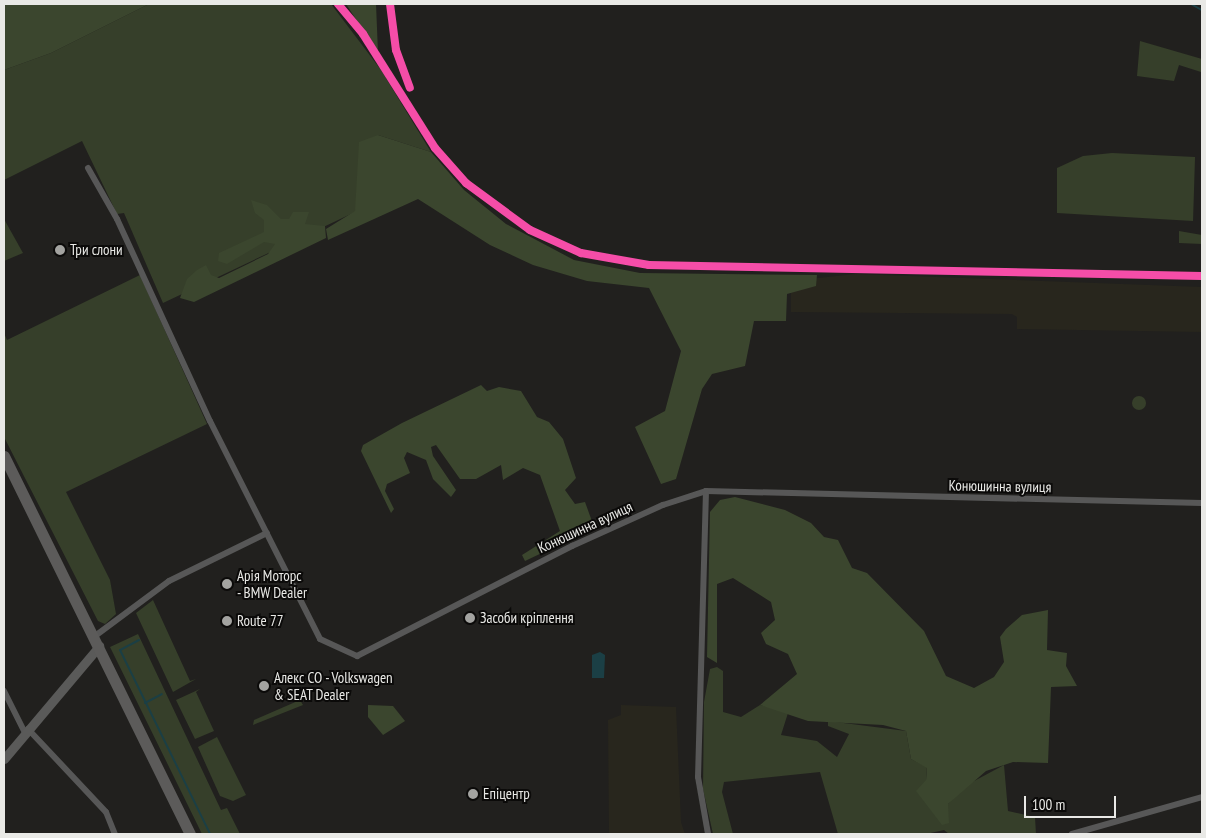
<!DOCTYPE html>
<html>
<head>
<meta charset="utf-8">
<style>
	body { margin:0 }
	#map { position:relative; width:1206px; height:838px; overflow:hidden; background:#21201e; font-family:"PT Sans Narrow",sans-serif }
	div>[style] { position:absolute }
	.built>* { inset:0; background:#28261d }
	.green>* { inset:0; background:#363f2a }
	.round { border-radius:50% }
	.forest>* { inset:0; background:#3b462e }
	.water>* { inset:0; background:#1b3f45 }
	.stream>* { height:2px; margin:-1px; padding:0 1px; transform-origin:1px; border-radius:1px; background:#1b3f45 }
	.minor>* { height:6px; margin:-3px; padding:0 3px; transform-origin:3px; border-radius:3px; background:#575757 }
	.secondary>* { height:9px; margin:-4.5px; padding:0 4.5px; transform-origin:4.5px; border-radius:4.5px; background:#5a5a59 }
	.trunk>* { height:11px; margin:-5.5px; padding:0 5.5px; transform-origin:5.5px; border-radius:5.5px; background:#5c5b5a }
	.rail-1>* { height:8px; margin:-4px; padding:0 4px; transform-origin:4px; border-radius:4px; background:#f54da8 }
	.dots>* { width:14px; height:14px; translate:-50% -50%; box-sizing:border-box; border:2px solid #0b0a09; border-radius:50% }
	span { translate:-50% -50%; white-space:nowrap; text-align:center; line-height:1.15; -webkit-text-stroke:4px #0b0a09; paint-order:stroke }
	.poi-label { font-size:15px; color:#e9e9e6 }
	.left { translate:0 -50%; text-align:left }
	.street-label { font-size:15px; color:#e9e9e6 }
	.frame { position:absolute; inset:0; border:5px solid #e9e9e6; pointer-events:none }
	.scale { position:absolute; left:1024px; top:796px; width:92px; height:22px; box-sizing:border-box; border:2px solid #e9e9e6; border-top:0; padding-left:6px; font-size:15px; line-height:18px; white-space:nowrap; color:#e9e9e6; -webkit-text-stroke:4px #0b0a09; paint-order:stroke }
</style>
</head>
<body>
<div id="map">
	<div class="built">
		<div style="clip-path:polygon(855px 274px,1202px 287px,1202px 332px,1017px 329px,1017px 317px,1012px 314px,791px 312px,791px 281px)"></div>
		<div style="clip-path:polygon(621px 705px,676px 707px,681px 822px,685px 834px,609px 834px,608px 720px,621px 715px)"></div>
	</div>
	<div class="green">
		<div style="clip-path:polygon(149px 4px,331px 4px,381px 70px,431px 152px,378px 135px,355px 212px,163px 303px,124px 213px,117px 214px,82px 141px,4px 180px,4px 70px,51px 53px)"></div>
		<div style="clip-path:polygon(1140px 41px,1202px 59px,1201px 72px,1179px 65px,1174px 81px,1137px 76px)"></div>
		<div style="clip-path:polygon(1112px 153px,1195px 157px,1193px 221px,1057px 213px,1057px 168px,1083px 156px)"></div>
		<div style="clip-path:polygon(4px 219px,23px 253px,4px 261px)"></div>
		<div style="clip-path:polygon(1179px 231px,1202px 235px,1202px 244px,1179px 243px)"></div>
		<div style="clip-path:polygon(140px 275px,207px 424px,66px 492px,110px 580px,116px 614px,105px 624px,98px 621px,4px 437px,4px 333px,7px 340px)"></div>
		<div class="round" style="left:1132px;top:396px;width:14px;height:14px"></div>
		<div style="clip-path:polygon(153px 600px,190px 681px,196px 679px,173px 692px,136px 613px)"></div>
		<div style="clip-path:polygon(138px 634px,221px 810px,227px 808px,240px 834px,202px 834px,110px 647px)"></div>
		<div style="clip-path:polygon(717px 667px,723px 671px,723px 712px,741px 717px,760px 705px,784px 711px,788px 713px,781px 735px,817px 741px,837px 757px,849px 734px,828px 726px,828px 721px,906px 731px,911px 759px,927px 767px,926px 780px,948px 804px,963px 787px,1004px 765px,1008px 811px,1035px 817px,1036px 834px,949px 834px,944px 830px,926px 834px,838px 834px,820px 772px,724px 782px,722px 792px,733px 834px,713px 834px,703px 789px,704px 702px,710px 669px)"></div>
		<div style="clip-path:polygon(200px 689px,196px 692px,214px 731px,195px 739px,176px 700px)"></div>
		<div style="clip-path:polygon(300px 700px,303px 705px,253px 725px,254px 720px)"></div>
		<div style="clip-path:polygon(217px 737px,246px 795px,233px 801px,220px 796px,198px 747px)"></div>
	</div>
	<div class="forest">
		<div style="clip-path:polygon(4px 4px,149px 4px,51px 53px,4px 70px)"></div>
		<div style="clip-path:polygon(346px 4px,376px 4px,378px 53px)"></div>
		<div style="clip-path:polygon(378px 135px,431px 152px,464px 190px,506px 224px,574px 260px,640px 273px,817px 275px,816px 286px,787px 294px,786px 321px,754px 321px,745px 366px,712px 374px,702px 389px,676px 479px,661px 484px,635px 427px,665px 411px,681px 351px,649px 288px,587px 281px,533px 265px,490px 245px,418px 199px,328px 240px,326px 229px,355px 211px,359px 142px)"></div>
		<div style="clip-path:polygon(251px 200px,267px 205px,281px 219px,289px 219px,293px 212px,309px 212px,305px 224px,325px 226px,326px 238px,194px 302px,180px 298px,187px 279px,197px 270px,206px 265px,211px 275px,219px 278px,268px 254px,275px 244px,264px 242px,227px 264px,218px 261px,219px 253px,264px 232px,264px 220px,255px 213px)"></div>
		<div style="clip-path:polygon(481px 385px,487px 391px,499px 387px,521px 391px,537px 417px,549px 422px,563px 439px,576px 478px,565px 490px,575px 504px,585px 502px,593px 524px,588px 531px,525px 561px,522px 555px,560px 531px,540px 475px,523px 468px,503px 480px,501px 465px,476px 479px,460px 479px,436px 445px,431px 447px,433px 456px,456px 490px,451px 497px,433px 479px,426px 460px,407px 452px,404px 458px,410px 473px,387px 484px,385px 491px,394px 509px,391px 513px,361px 451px,363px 445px,402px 423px)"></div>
		<div style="clip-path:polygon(735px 497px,785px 510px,811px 523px,824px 537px,838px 540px,852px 568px,867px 573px,924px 631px,946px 676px,974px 688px,994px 677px,1004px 662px,1000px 637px,1006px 629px,1022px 615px,1048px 610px,1047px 650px,1067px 653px,1066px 666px,1077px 686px,1051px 687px,1048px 763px,1013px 762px,986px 771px,948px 804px,949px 823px,942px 825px,916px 791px,926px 780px,927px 768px,911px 759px,906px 731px,883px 725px,808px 721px,760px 705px,797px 674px,788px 654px,766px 644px,761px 633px,775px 620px,771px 602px,733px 578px,717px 584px,717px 663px,707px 657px,710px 512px,720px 500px)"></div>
		<div style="clip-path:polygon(368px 705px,393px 706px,405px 721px,383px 735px,368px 717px)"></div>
	</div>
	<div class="water">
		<div style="clip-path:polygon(600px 652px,605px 655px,604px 678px,592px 678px,592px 655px)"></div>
	</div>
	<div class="stream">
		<div style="left:1191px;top:4px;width:13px;rotate:29deg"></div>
		<div style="left:139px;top:640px;width:21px;rotate:152deg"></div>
		<div style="left:120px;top:650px;width:205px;rotate:63.9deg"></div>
		<div style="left:145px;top:703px;width:19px;rotate:-28deg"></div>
	</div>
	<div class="minor">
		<div style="left:88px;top:168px;width:59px;rotate:60.4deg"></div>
		<div style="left:117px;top:219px;width:222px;rotate:65.3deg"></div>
		<div style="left:210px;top:421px;width:244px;rotate:63.2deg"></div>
		<div style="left:320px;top:639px;width:41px;rotate:24.7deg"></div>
		<div style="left:357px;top:656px;width:242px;rotate:-27.1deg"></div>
		<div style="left:572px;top:546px;width:100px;rotate:-24.3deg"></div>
		<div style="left:663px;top:505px;width:45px;rotate:-18deg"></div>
		<div style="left:706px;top:491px;width:496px;rotate:1.4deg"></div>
		<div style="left:706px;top:491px;width:286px;rotate:91.6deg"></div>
		<div style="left:698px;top:777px;width:58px;rotate:80deg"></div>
		<div style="left:95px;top:636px;width:92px;rotate:-36.6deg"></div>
		<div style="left:169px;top:581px;width:109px;rotate:-26.1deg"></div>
		<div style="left:4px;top:691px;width:47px;rotate:63.4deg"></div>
		<div style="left:28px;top:729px;width:114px;rotate:46.8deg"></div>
		<div style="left:106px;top:812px;width:24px;rotate:68deg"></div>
		<div style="left:1072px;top:834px;width:135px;rotate:-15.9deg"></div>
	</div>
	<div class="secondary">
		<div style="left:4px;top:759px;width:148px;rotate:-49.9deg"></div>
	</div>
	<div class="trunk">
		<div style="left:4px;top:456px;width:421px;rotate:63.8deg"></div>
	</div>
	<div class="rail-1">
		<div style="left:338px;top:4px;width:39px;rotate:50deg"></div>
		<div style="left:363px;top:34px;width:135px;rotate:57.7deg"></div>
		<div style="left:435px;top:148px;width:47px;rotate:48.5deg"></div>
		<div style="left:466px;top:183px;width:79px;rotate:36.3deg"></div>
		<div style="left:530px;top:230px;width:56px;rotate:24.3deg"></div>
		<div style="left:581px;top:253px;width:69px;rotate:10deg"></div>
		<div style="left:649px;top:265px;width:553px;rotate:1.14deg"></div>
		<div style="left:390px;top:4px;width:46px;rotate:82.6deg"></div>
		<div style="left:396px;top:50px;width:40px;rotate:69.8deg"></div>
	</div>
	<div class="dots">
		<div style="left:60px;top:250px;background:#a3a3a0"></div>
		<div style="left:227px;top:584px;background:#a3a3a0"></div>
		<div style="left:470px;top:618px;background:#a3a3a0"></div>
		<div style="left:227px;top:621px;background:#a3a3a0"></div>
		<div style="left:264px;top:686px;background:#a3a3a0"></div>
		<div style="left:473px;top:794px;background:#a3a3a0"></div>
	</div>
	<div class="poi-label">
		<span class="left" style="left:70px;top:250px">Три слони</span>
		<span class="left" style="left:237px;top:584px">Арія Моторс<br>- BMW Dealer</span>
		<span class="left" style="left:480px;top:618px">Засоби кріплення</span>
		<span class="left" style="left:237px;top:621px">Route 77</span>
		<span class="left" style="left:274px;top:686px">Алекс CO - Volkswagen<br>&amp; SEAT Dealer</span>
		<span class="left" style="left:483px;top:794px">Епіцентр</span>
	</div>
	<div class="street-label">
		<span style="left:1000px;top:486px;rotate:1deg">Конюшинна вулиця</span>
		<span style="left:585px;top:527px;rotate:-25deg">Конюшинна вулиця</span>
	</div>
	<div class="frame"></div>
	<div class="scale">100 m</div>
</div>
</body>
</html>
